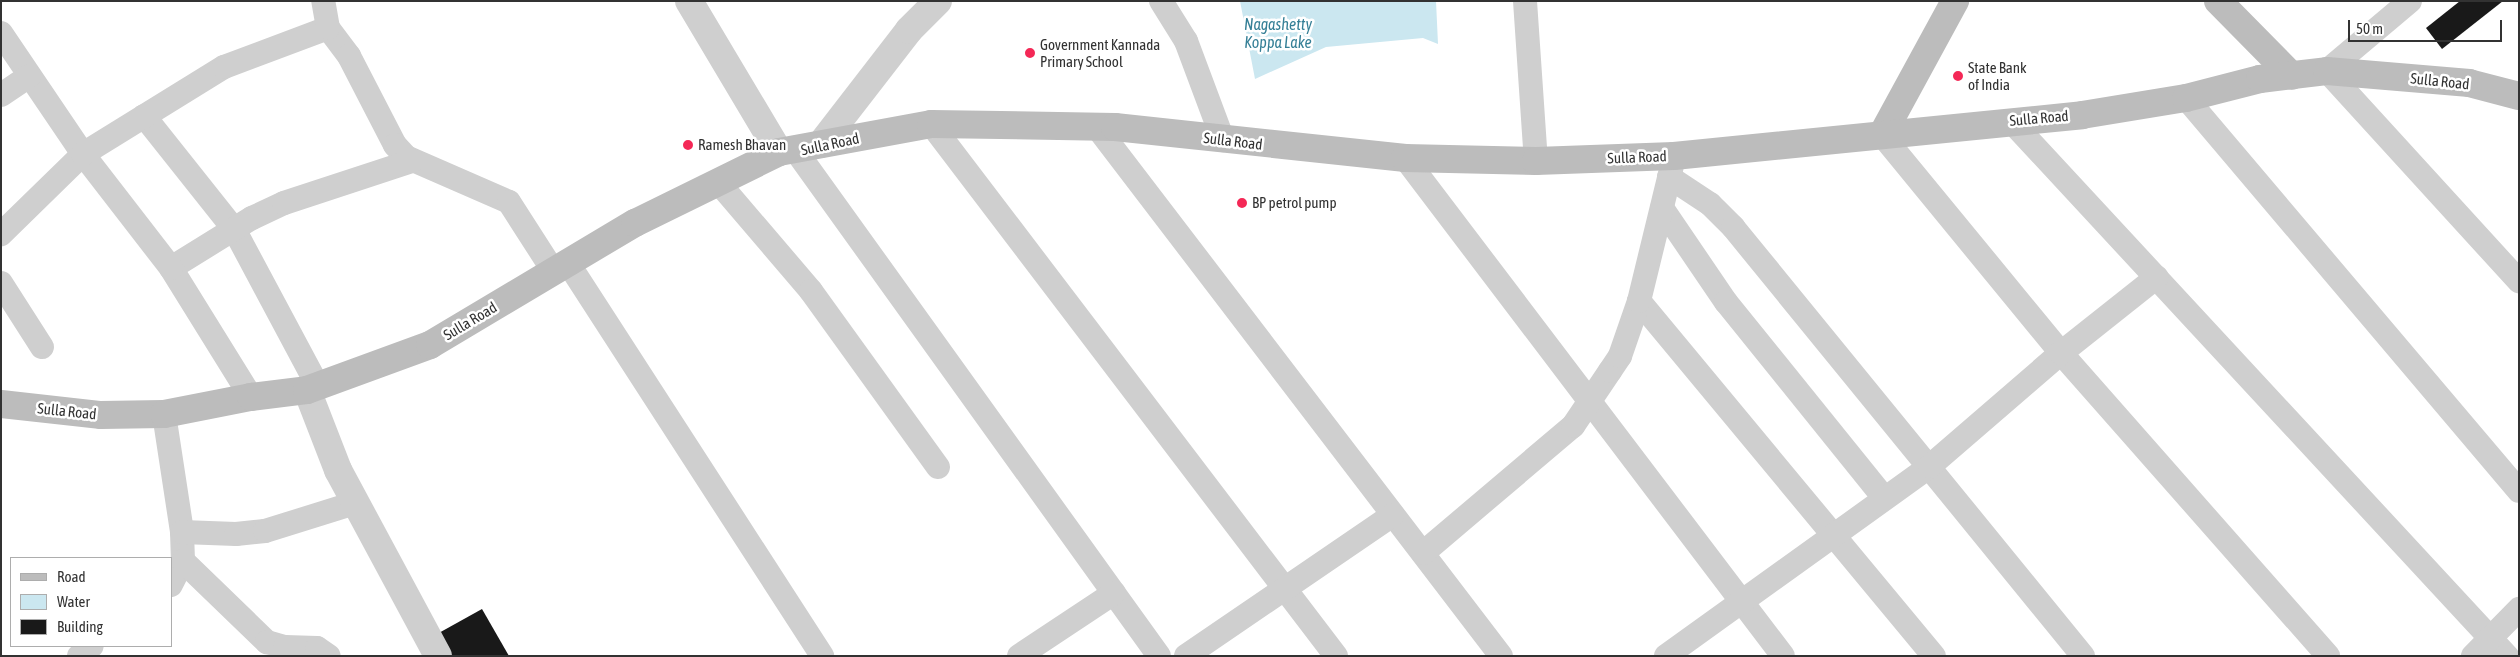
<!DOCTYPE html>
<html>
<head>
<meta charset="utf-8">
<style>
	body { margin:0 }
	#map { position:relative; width:2520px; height:657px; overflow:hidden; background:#fff; font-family:"Asap Condensed",sans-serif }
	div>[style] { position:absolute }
	.water>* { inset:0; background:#cbe7f0 }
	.building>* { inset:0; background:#191919 }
	.minor>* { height:24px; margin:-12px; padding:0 12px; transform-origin:12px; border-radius:12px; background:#cfcfcf }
	.tertiary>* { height:28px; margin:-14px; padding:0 14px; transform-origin:14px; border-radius:14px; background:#cfcfcf }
	.secondary>* { height:28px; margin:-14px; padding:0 14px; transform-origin:14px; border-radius:14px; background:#bcbcbc }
	.dots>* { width:14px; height:14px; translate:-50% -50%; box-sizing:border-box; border:2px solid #fff; border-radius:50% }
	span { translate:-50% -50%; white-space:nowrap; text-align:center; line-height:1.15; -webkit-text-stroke:5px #fff; paint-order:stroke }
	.poi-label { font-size:15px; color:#323232 }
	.left { translate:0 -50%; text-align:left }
	.street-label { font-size:15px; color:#323232 }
	.water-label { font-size:16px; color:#357f96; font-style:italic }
	.frame { position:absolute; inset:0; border:2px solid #323232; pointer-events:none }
	.legend { position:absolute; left:10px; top:557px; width:162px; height:90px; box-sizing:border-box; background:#fff; border:1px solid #adadad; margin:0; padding:6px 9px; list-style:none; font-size:15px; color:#323232 }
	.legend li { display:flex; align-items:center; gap:10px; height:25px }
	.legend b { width:25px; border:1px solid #adadad }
	.scale { position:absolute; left:2348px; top:20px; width:154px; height:22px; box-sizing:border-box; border:2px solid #323232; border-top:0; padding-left:6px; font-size:15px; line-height:18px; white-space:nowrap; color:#323232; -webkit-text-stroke:4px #fff; paint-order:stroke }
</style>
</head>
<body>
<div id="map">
	<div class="water">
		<div style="clip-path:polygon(1240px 1px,1436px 1px,1438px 44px,1423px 38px,1326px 47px,1255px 79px)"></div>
	</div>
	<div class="building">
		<div style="clip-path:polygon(2460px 1px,2503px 1px,2442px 49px,2426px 28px)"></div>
		<div style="clip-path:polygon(482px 609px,509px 656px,449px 656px,437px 634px)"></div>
	</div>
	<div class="minor">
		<div style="left:1161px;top:1px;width:47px;rotate:58deg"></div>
		<div style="left:1186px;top:41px;width:106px;rotate:69.5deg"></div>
		<div style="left:1525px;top:1px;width:160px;rotate:86.1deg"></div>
		<div style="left:2410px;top:1px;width:109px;rotate:139.9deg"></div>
		<div style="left:2327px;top:71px;width:285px;rotate:47.6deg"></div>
		<div style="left:328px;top:28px;width:35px;rotate:53deg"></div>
		<div style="left:349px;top:56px;width:100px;rotate:62.7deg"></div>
		<div style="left:395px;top:145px;width:16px;rotate:47deg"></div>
		<div style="left:406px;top:157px;width:112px;rotate:23.6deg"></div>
		<div style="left:509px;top:202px;width:83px;rotate:57.3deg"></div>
		<div style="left:1px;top:33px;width:146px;rotate:55.9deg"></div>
		<div style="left:83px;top:154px;width:115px;rotate:135.7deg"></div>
		<div style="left:1px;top:95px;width:34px;rotate:-34deg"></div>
		<div style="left:2186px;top:98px;width:515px;rotate:49.72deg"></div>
		<div style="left:144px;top:116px;width:144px;rotate:51.5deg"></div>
		<div style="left:234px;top:229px;width:178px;rotate:61.9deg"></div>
		<div style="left:2011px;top:121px;width:730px;rotate:47.17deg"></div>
		<div style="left:931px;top:124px;width:669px;rotate:52.72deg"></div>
		<div style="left:1096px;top:126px;width:667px;rotate:52.61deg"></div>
		<div style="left:1882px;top:135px;width:282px;rotate:50.6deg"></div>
		<div style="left:2061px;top:353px;width:404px;rotate:48.6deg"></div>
		<div style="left:796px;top:151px;width:622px;rotate:54.29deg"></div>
		<div style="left:1405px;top:158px;width:625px;rotate:52.8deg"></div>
		<div style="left:1669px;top:177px;width:49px;rotate:33.4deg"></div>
		<div style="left:1710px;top:204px;width:33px;rotate:45deg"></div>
		<div style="left:1733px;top:227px;width:554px;rotate:50.79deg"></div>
		<div style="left:718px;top:182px;width:143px;rotate:49.5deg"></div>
		<div style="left:811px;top:291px;width:217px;rotate:54.2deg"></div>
		<div style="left:1662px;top:208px;width:114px;rotate:55.8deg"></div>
		<div style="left:1726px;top:302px;width:252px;rotate:51.1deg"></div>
		<div style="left:568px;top:263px;width:468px;rotate:57.1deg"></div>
		<div style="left:171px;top:268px;width:95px;rotate:-31.7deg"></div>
		<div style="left:252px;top:218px;width:35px;rotate:-25deg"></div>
		<div style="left:284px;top:203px;width:135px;rotate:-18.2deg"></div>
		<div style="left:1px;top:283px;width:76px;rotate:57.4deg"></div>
		<div style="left:1639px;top:301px;width:462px;rotate:50.3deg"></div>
		<div style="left:251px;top:397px;width:152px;rotate:-121.8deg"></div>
		<div style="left:171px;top:268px;width:144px;rotate:-127.7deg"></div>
		<div style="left:83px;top:154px;width:166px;rotate:-31.7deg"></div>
		<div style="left:224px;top:67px;width:111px;rotate:-20.6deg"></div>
		<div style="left:328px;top:28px;width:27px;rotate:-100deg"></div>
		<div style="left:164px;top:414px;width:119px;rotate:81.3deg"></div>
		<div style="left:182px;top:532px;width:29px;rotate:88deg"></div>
		<div style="left:183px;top:561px;width:27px;rotate:117deg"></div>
		<div style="left:182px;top:532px;width:54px;rotate:2.1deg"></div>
		<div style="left:236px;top:534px;width:29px;rotate:-6deg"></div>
		<div style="left:265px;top:531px;width:94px;rotate:-17.3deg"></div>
		<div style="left:1423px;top:553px;width:197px;rotate:-40.3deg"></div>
		<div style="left:1573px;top:426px;width:66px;rotate:-56.1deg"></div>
		<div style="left:1610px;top:371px;width:18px;rotate:-56deg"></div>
		<div style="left:1620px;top:356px;width:58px;rotate:-70.9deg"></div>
		<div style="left:1639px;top:301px;width:143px;rotate:-76.3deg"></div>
		<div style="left:183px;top:561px;width:117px;rotate:44deg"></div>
		<div style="left:267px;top:642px;width:19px;rotate:16deg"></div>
		<div style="left:285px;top:647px;width:32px;rotate:2deg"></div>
		<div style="left:317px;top:648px;width:14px;rotate:34deg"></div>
		<div style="left:79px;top:656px;width:16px;rotate:-38deg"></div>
		<div style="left:1019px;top:656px;width:114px;rotate:-33.6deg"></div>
		<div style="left:1186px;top:656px;width:250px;rotate:-34.3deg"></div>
		<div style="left:1666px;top:656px;width:325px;rotate:-35.7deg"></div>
		<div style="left:1930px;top:466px;width:173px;rotate:-40.8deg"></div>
		<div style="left:2061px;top:353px;width:122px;rotate:-38.4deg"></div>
		<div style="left:2473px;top:656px;width:66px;rotate:-45.6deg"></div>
	</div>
	<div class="tertiary">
		<div style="left:689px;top:1px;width:176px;rotate:59.2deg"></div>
		<div style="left:821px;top:144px;width:144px;rotate:-52.3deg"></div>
		<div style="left:909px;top:30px;width:41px;rotate:-45deg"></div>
		<div style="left:307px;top:390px;width:86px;rotate:68.8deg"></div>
		<div style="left:338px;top:470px;width:211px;rotate:61.7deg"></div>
	</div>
	<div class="secondary">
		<div style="left:2218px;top:1px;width:105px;rotate:45.4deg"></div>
		<div style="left:1882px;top:135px;width:153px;rotate:-61.4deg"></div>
		<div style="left:1px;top:404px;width:101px;rotate:6.3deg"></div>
		<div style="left:101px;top:415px;width:63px;rotate:-0.9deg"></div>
		<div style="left:164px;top:414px;width:89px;rotate:-11.1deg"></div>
		<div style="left:251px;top:397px;width:56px;rotate:-7.1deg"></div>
		<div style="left:307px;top:390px;width:131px;rotate:-20.1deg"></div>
		<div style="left:430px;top:345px;width:239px;rotate:-30.8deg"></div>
		<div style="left:635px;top:223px;width:161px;rotate:-26.2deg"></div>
		<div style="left:779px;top:152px;width:155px;rotate:-10.4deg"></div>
		<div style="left:931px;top:124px;width:184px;rotate:0.9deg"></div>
		<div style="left:1115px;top:127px;width:292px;rotate:6.1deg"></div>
		<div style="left:1405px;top:158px;width:131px;rotate:1.3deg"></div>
		<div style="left:1536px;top:161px;width:138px;rotate:-2.1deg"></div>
		<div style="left:1674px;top:156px;width:410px;rotate:-5.7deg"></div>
		<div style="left:2082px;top:115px;width:105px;rotate:-9.3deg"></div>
		<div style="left:2186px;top:98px;width:76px;rotate:-14.4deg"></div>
		<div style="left:2260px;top:79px;width:67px;rotate:-6.8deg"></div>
		<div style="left:2327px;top:71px;width:143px;rotate:4.8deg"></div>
		<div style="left:2469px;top:83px;width:52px;rotate:14.6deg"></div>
	</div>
	<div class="dots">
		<div style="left:1030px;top:53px;background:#f42856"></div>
		<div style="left:1958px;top:76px;background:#f42856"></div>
		<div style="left:688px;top:145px;background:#f42856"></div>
		<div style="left:1242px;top:203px;background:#f42856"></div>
	</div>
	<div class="poi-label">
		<span class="left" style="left:1040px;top:53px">Government Kannada<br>Primary School</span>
		<span class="left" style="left:1968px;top:76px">State Bank<br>of India</span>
		<span class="left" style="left:698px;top:145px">Ramesh Bhavan</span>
		<span class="left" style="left:1252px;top:203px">BP petrol pump</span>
	</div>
	<div class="street-label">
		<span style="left:2440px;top:81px;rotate:6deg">Sulla Road</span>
		<span style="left:2039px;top:118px;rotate:-5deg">Sulla Road</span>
		<span style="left:1233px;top:141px;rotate:7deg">Sulla Road</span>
		<span style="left:830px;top:144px;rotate:-12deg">Sulla Road</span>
		<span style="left:1637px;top:157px;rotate:-2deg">Sulla Road</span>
		<span style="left:470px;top:321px;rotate:-31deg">Sulla Road</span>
		<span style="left:67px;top:411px;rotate:6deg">Sulla Road</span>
	</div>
	<div class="water-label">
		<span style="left:1278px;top:33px">Nagashetty<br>Koppa Lake</span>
	</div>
	<div class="frame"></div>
	<ul class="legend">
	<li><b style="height:6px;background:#bcbcbc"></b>Road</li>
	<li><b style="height:14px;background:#cbe7f0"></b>Water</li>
	<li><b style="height:14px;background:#191919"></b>Building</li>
	</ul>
	<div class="scale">50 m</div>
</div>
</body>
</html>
